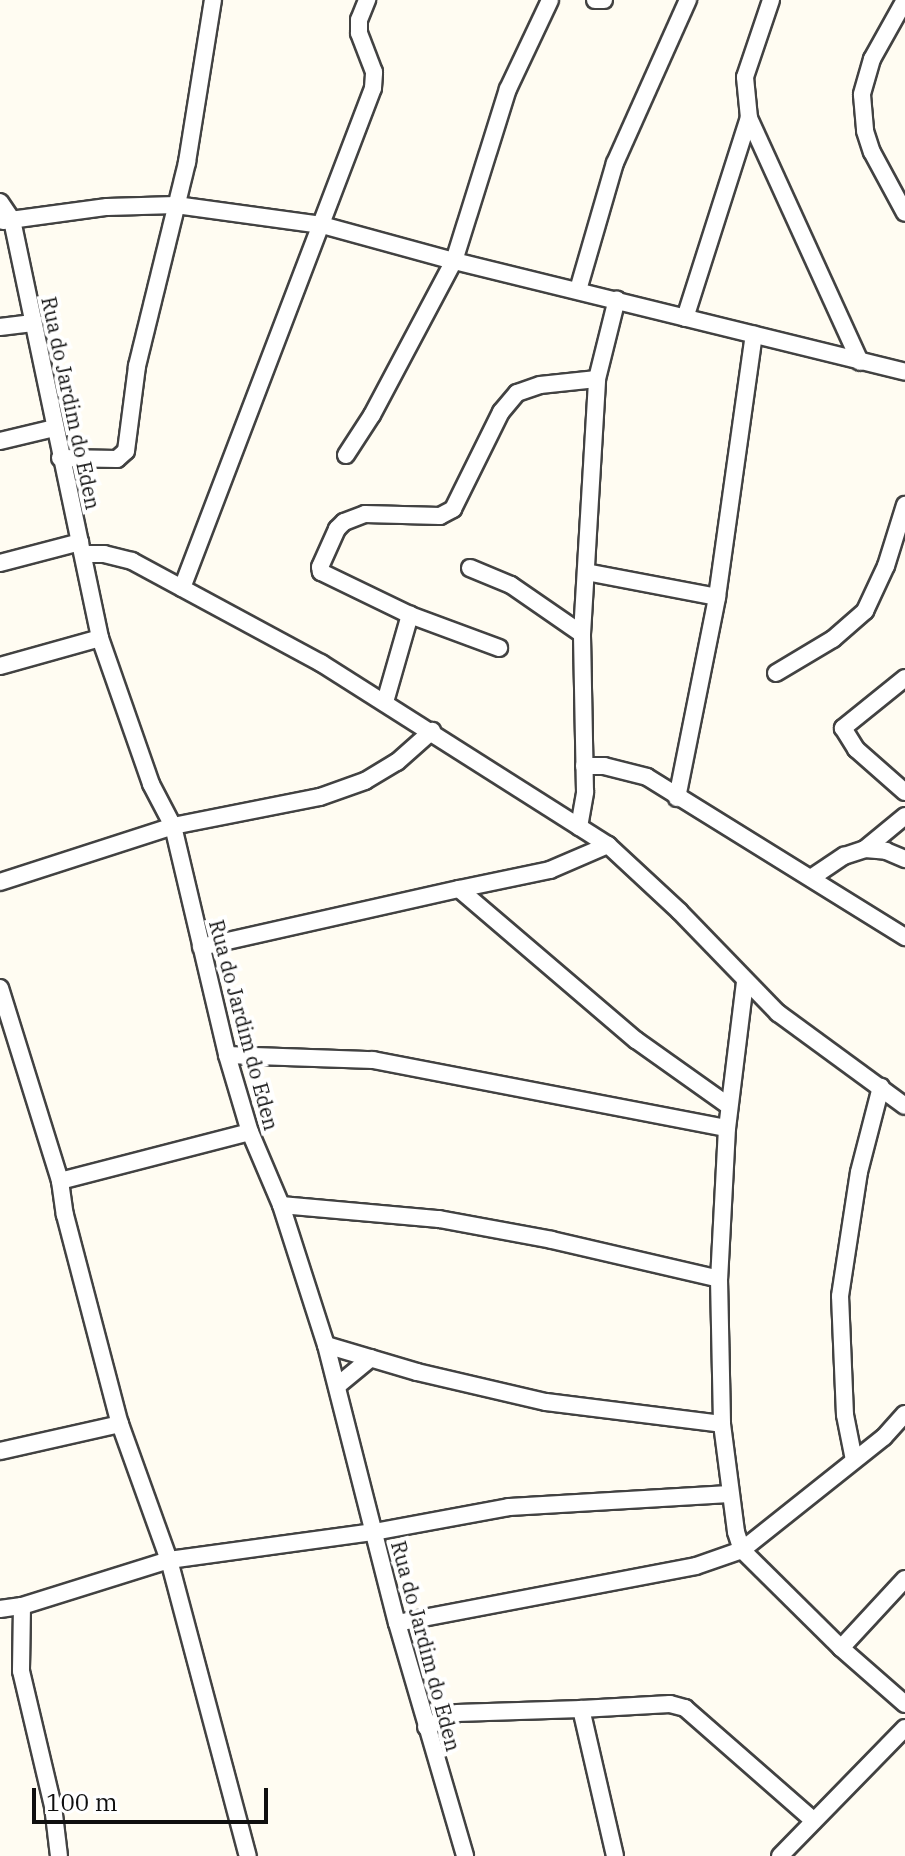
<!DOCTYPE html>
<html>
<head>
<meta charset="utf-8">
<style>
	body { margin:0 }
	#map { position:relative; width:905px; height:1856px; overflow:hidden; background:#fffcf2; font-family:"IBM Plex Serif",serif }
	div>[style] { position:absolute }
	.roads { filter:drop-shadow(2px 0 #424242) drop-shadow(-2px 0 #424242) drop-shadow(0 2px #424242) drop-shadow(0 -2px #424242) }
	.minor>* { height:16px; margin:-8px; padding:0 8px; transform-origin:8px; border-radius:8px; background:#fff }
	span { translate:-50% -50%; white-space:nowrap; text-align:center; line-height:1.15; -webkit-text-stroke:8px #fff; paint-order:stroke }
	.street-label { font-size:20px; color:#0f0f0f }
	.scale { position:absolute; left:32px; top:1788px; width:236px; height:36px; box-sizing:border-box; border:4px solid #0f0f0f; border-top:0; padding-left:10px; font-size:24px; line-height:28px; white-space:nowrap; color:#0f0f0f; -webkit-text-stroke:6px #fff; paint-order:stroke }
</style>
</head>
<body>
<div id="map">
	<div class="roads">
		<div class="minor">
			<div style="left:595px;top:0;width:9px"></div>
			<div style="left:905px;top:0;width:68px;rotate:119.2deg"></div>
			<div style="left:872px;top:59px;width:37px;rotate:106deg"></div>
			<div style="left:862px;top:95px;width:36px;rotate:85deg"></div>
			<div style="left:865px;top:131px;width:22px;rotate:72deg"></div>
			<div style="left:872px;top:152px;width:69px;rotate:61.6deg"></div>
			<div style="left:749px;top:118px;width:268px;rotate:65.5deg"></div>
			<div style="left:0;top:202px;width:22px;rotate:56deg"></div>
			<div style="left:12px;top:220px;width:427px;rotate:78.1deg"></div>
			<div style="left:100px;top:638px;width:155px;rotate:70.7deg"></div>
			<div style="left:151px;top:784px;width:47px;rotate:62.4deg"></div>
			<div style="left:173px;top:826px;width:235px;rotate:76.7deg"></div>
			<div style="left:227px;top:1055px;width:80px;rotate:73.4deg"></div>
			<div style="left:250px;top:1132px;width:79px;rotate:67deg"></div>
			<div style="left:281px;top:1205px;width:147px;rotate:72.2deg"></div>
			<div style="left:326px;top:1345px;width:287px;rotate:75.7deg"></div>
			<div style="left:397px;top:1623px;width:243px;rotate:73.7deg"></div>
			<div style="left:3px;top:221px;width:105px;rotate:-7.7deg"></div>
			<div style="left:107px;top:207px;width:69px;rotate:-1.7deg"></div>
			<div style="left:176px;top:205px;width:147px;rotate:7.8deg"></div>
			<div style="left:322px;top:225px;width:137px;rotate:15.3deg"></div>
			<div style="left:454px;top:261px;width:464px;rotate:13.8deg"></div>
			<div style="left:578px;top:290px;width:132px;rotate:-73.8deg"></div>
			<div style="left:615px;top:163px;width:179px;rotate:-65.9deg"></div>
			<div style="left:685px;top:318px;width:210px;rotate:-72.3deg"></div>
			<div style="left:749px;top:118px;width:41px;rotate:-95.6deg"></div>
			<div style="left:745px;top:77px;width:81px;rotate:-71.3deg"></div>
			<div style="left:0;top:327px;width:33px;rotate:-7deg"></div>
			<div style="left:0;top:441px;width:56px;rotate:-13.5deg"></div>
			<div style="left:346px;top:455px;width:48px;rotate:-57deg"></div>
			<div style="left:372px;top:415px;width:174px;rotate:-62deg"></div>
			<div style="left:454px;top:261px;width:180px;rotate:-72.6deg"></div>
			<div style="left:508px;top:89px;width:98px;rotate:-64.7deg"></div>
			<div style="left:60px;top:458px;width:57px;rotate:1deg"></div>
			<div style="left:117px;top:459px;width:12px;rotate:-42deg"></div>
			<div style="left:126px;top:451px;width:86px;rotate:-82.6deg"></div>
			<div style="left:137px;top:366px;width:210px;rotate:-76.2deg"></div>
			<div style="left:187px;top:162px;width:164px;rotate:-80.9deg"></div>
			<div style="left:83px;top:554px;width:21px"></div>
			<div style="left:104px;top:554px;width:29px;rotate:14deg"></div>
			<div style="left:132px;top:561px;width:215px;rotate:28.4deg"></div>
			<div style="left:321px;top:663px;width:340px;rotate:32.4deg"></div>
			<div style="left:608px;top:845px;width:98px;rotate:42.9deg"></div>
			<div style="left:680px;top:912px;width:141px;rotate:45.9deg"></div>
			<div style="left:778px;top:1013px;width:157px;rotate:36.2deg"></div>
			<div style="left:0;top:563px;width:83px;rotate:-14.7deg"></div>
			<div style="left:470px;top:568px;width:44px;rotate:22.5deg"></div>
			<div style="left:511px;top:585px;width:86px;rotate:34.6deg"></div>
			<div style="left:586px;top:572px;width:133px;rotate:10.8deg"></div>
			<div style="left:182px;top:588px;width:535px;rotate:-69.09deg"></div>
			<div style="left:373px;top:88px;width:16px;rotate:-86deg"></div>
			<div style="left:374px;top:72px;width:42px;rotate:-111deg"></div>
			<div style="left:359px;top:33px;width:13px;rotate:-90deg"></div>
			<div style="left:359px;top:20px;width:22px;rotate:-68deg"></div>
			<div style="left:410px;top:615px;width:95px;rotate:20.3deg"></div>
			<div style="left:0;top:666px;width:104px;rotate:-15.6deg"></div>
			<div style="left:776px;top:673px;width:66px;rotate:-30.8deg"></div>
			<div style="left:833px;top:639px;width:43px;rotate:-41.2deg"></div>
			<div style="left:865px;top:611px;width:50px;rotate:-65deg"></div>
			<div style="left:886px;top:566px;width:64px;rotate:-72.7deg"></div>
			<div style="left:905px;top:678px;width:80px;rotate:141.1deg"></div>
			<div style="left:843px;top:728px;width:25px;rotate:58deg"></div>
			<div style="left:856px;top:749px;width:65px;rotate:41.3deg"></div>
			<div style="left:385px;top:702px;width:91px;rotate:-74deg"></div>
			<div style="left:410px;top:615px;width:99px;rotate:-154.2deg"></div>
			<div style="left:321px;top:572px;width:5px;rotate:-101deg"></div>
			<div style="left:320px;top:567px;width:42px;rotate:-65.9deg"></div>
			<div style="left:337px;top:529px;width:10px;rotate:-45deg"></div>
			<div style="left:344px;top:522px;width:22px;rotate:-21deg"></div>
			<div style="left:365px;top:514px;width:75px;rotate:1.5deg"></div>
			<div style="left:440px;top:516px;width:15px;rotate:-28deg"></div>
			<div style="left:453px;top:509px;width:108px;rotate:-63.7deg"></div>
			<div style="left:501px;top:412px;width:25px;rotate:-50deg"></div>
			<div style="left:517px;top:393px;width:24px;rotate:-19deg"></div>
			<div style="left:540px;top:385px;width:57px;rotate:-6deg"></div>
			<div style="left:584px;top:766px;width:20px"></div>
			<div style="left:604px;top:766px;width:44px;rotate:14.3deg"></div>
			<div style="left:647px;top:777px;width:304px;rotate:31.8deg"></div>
			<div style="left:677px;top:798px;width:205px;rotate:-78.7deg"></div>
			<div style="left:717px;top:597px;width:265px;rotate:-82deg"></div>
			<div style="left:579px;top:827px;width:36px;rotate:-80deg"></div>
			<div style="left:585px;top:792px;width:158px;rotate:-91.1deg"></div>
			<div style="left:582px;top:634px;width:255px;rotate:-86.6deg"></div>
			<div style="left:597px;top:379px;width:82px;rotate:-76deg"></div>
			<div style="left:608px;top:845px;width:63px;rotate:156.7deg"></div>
			<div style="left:550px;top:870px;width:93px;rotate:168.2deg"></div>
			<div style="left:459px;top:889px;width:233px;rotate:40.5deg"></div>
			<div style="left:636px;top:1040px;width:114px;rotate:35.4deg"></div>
			<div style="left:865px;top:849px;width:52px;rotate:-39.5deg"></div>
			<div style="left:811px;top:878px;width:40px;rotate:-34deg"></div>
			<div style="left:844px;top:856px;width:22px;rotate:-18deg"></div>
			<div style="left:865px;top:849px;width:21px;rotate:5deg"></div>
			<div style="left:886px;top:851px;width:21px;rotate:23deg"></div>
			<div style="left:0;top:882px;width:182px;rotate:-17.9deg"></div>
			<div style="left:173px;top:826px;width:150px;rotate:-11.2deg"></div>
			<div style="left:320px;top:797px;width:48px;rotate:-19.6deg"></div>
			<div style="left:365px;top:781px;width:37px;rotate:-31deg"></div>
			<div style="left:397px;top:762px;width:47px;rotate:-41.5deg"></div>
			<div style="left:201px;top:947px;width:264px;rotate:-12.7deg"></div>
			<div style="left:745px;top:982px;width:147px;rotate:97deg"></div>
			<div style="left:727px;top:1128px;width:151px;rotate:93deg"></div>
			<div style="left:719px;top:1279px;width:145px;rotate:88.8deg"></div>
			<div style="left:722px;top:1424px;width:109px;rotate:82.6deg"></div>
			<div style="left:736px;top:1532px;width:19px;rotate:72deg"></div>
			<div style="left:742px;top:1550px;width:139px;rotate:44.7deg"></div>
			<div style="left:841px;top:1648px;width:85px;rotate:41.2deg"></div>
			<div style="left:0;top:988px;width:202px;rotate:72.7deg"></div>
			<div style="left:60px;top:1181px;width:34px;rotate:82deg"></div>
			<div style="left:65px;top:1215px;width:216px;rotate:75.3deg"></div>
			<div style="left:120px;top:1424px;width:145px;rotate:70.2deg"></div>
			<div style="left:169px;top:1560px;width:306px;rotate:75.1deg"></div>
			<div style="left:227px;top:1055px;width:146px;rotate:2deg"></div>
			<div style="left:373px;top:1060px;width:360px;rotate:10.9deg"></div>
			<div style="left:60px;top:1181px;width:196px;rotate:-14.5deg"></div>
			<div style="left:281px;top:1205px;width:159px;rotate:5.1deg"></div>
			<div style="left:439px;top:1219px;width:115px;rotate:10.5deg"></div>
			<div style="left:552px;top:1240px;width:171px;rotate:13.1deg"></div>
			<div style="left:326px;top:1345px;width:95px;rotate:16.5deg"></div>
			<div style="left:417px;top:1372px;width:132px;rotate:13.1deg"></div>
			<div style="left:546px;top:1402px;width:177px;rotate:7.1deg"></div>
			<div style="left:337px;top:1386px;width:44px;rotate:-39.5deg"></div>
			<div style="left:0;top:1451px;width:123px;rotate:-12.7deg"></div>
			<div style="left:854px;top:1460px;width:46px;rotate:-101.3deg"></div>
			<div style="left:845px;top:1415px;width:119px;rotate:-92.4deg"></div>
			<div style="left:840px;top:1296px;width:125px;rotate:-81.3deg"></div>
			<div style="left:859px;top:1172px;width:88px;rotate:-75.5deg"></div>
			<div style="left:22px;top:1606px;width:65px;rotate:90.9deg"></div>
			<div style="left:21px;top:1671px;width:139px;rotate:76.7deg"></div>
			<div style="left:53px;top:1806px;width:50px;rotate:83.2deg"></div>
			<div style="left:0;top:1609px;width:22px;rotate:-8deg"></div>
			<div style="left:22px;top:1606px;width:154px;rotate:-17.4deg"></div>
			<div style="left:169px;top:1560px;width:207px;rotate:-7.8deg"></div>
			<div style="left:374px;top:1532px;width:137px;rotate:-10.5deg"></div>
			<div style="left:509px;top:1507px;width:221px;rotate:-3.4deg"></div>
			<div style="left:397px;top:1623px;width:304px;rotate:-10.8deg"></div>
			<div style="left:696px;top:1566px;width:49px;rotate:-19.2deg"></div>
			<div style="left:742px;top:1550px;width:181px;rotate:-38.5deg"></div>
			<div style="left:884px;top:1437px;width:31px;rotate:-48deg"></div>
			<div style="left:841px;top:1648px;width:94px;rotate:-47.2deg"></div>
			<div style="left:426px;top:1727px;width:34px;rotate:-24deg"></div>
			<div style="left:457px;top:1713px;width:124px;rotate:-1.8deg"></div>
			<div style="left:615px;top:1856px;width:151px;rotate:-103deg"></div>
			<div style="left:581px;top:1709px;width:89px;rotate:-3.2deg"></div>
			<div style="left:670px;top:1704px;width:16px;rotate:15deg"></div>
			<div style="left:685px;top:1708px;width:171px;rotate:41.2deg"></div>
			<div style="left:780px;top:1856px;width:179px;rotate:-45.7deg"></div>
		</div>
	</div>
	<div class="street-label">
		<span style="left:71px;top:403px;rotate:78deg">Rua do Jardim do Eden</span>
		<span style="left:244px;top:1025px;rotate:75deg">Rua do Jardim do Eden</span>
		<span style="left:426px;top:1646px;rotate:75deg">Rua do Jardim do Eden</span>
	</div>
	<div class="scale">100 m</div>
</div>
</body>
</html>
